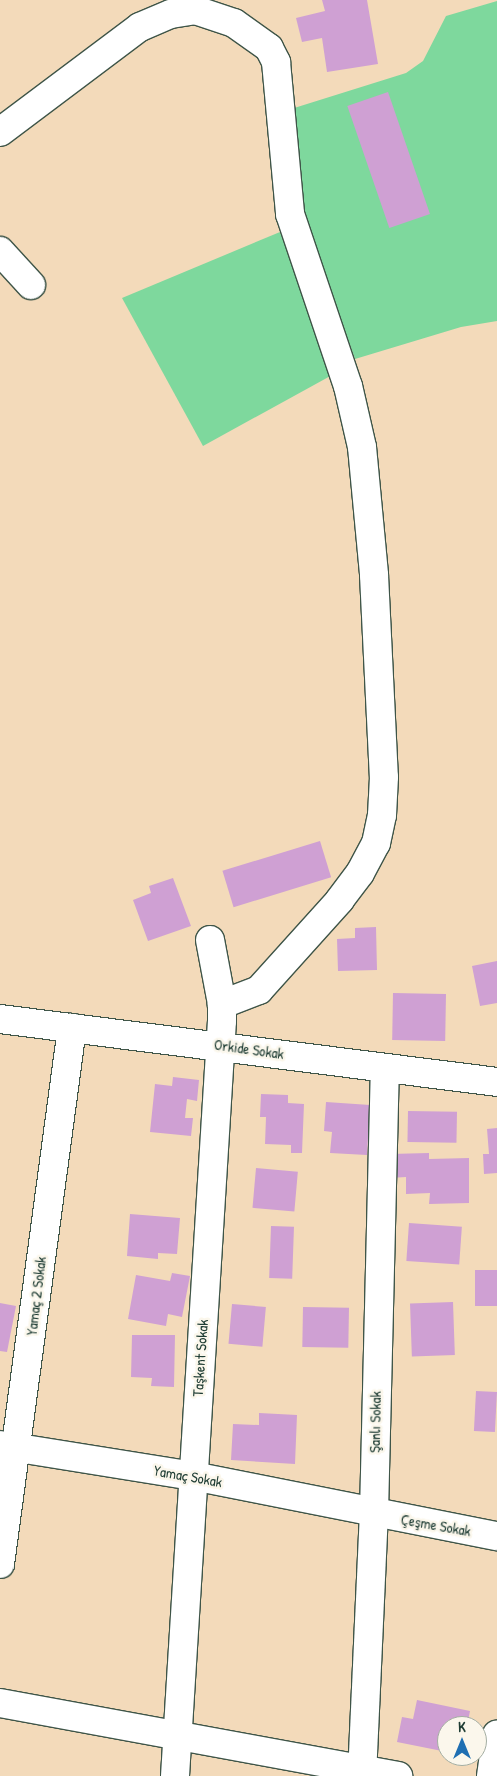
<!DOCTYPE html>
<html>
<head>
<meta charset="utf-8">
<style>
	body { margin:0 }
	#map { position:relative; width:497px; height:1776px; overflow:hidden; background:#f3daba; font-family:"Patrick Hand",sans-serif }
	div>[style] { position:absolute }
	.green>* { inset:0; background:#7ed89d }
	.building>* { inset:0; background:#cfa0d3; transform-origin:0 0 }
	.roads { filter:drop-shadow(1px 0 #3f5548) drop-shadow(-1px 0 #3f5548) drop-shadow(0 1px #3f5548) drop-shadow(0 -1px #3f5548) }
	.minor>* { height:28px; margin:-14px; padding:0 14px; transform-origin:14px; border-radius:14px; background:#fff }
	span { translate:-50% -50%; white-space:nowrap; text-align:center; line-height:1.15; -webkit-text-stroke:5px #fbf7ec; paint-order:stroke }
	.street-label { font-size:15px; color:#1f3d34 }
	.north { position:absolute; left:437px; top:1716px; width:50px; height:50px; box-sizing:border-box; background:#fbf7ec; border:1px solid #a3ada2; border-radius:50%; rotate:0deg; font-size:14px; font-weight:700; line-height:20px; text-align:center; color:#1f3d34 }
	.north::after { content:''; display:block; margin:auto; width:18px; height:22px; background:#1f6fb2; clip-path:polygon(50% 0,100% 100%,50% 72%,0 100%) }
</style>
</head>
<body>
<div id="map">
	<div class="green">
		<div style="clip-path:polygon(497px 1px,497px 321px,461px 327px,355px 359px,306px 224px,298px 188px,291px 109px,406px 73px,423px 61px,446px 16px)"></div>
		<div style="clip-path:polygon(280px 232px,334px 374px,203px 446px,122px 298px)"></div>
	</div>
	<div class="building">
		<div style="clip-path:polygon(322px 0,367px 0,378px 64px,327px 72px,322px 38px,302px 42px,296px 18px,325px 11px)"></div>
		<div style="left:388px;top:92px;width:129px;height:43px;rotate:71deg"></div>
		<div style="left:320px;top:841px;width:38px;height:102px;rotate:73deg"></div>
		<div style="clip-path:polygon(173px 878px,191px 926px,148px 941px,133px 900px,151px 893px,149px 886px)"></div>
		<div style="clip-path:polygon(376px 927px,377px 970px,338px 971px,337px 939px,355px 938px,355px 928px)"></div>
		<div style="clip-path:polygon(497px 961px,497px 1003px,480px 1006px,472px 966px)"></div>
		<div style="left:393px;top:993px;width:53px;height:47px;rotate:1deg"></div>
		<div style="clip-path:polygon(173px 1077px,199px 1080px,197px 1101px,187px 1099px,185px 1118px,193px 1118px,191px 1136px,150px 1132px,155px 1084px,172px 1086px)"></div>
		<div style="clip-path:polygon(261px 1094px,288px 1095px,288px 1103px,304px 1104px,302px 1153px,291px 1153px,291px 1145px,265px 1144px,266px 1117px,260px 1117px)"></div>
		<div style="clip-path:polygon(326px 1102px,370px 1105px,367px 1155px,330px 1153px,332px 1132px,324px 1131px)"></div>
		<div style="left:408px;top:1111px;width:49px;height:31px;rotate:1deg"></div>
		<div style="clip-path:polygon(497px 1128px,497px 1173px,484px 1174px,483px 1154px,489px 1154px,487px 1129px)"></div>
		<div style="clip-path:polygon(429px 1153px,429px 1159px,469px 1158px,469px 1203px,429px 1204px,430px 1193px,406px 1194px,406px 1177px,390px 1178px,390px 1154px)"></div>
		<div style="left:256px;top:1168px;width:42px;height:40px;rotate:5deg"></div>
		<div style="clip-path:polygon(130px 1214px,180px 1218px,177px 1254px,158px 1253px,158px 1259px,127px 1256px)"></div>
		<div style="left:409px;top:1223px;width:53px;height:38px;rotate:4deg"></div>
		<div style="left:271px;top:1226px;width:23px;height:52px;rotate:2deg"></div>
		<div style="left:497px;top:1270px;width:36px;height:22px;rotate:90deg"></div>
		<div style="clip-path:polygon(172px 1273px,190px 1276px,182px 1317px,168px 1314px,166px 1326px,128px 1319px,136px 1275px,170px 1281px)"></div>
		<div style="left:453px;top:1302px;width:53px;height:43px;rotate:88deg"></div>
		<div style="clip-path:polygon(0 1303px,16px 1306px,7px 1352px,0 1351px)"></div>
		<div style="left:232px;top:1304px;width:34px;height:40px;rotate:5deg"></div>
		<div style="left:303px;top:1307px;width:46px;height:40px;rotate:1deg"></div>
		<div style="clip-path:polygon(132px 1335px,175px 1335px,174px 1387px,151px 1386px,152px 1378px,131px 1377px)"></div>
		<div style="left:476px;top:1391px;width:21px;height:40px;rotate:3deg"></div>
		<div style="clip-path:polygon(259px 1413px,297px 1415px,295px 1464px,231px 1460px,233px 1424px,259px 1425px)"></div>
		<div style="clip-path:polygon(417px 1700px,470px 1711px,467px 1726px,447px 1726px,447px 1752px,397px 1742px,402px 1717px,413px 1719px)"></div>
	</div>
	<div class="roads">
		<div class="minor">
			<div style="left:0;top:132px;width:175px;rotate:-36.9deg"></div>
			<div style="left:140px;top:27px;width:34px;rotate:-23deg"></div>
			<div style="left:171px;top:14px;width:24px;rotate:-9deg"></div>
			<div style="left:195px;top:10px;width:41px;rotate:18.4deg"></div>
			<div style="left:234px;top:23px;width:43px;rotate:35.5deg"></div>
			<div style="left:269px;top:48px;width:16px;rotate:63deg"></div>
			<div style="left:276px;top:62px;width:153px;rotate:84.7deg"></div>
			<div style="left:290px;top:214px;width:182px;rotate:71.4deg"></div>
			<div style="left:348px;top:386px;width:63px;rotate:77.1deg"></div>
			<div style="left:362px;top:447px;width:129px;rotate:84.6deg"></div>
			<div style="left:374px;top:575px;width:202px;rotate:87.2deg"></div>
			<div style="left:384px;top:777px;width:38px;rotate:93deg"></div>
			<div style="left:382px;top:815px;width:29px;rotate:102deg"></div>
			<div style="left:376px;top:843px;width:34px;rotate:118deg"></div>
			<div style="left:360px;top:873px;width:34px;rotate:127deg"></div>
			<div style="left:340px;top:900px;width:121px;rotate:132deg"></div>
			<div style="left:259px;top:990px;width:40px;rotate:159deg"></div>
			<div style="left:0;top:251px;width:46px;rotate:47.6deg"></div>
			<div style="left:0;top:1019px;width:501px;rotate:7.22deg"></div>
			<div style="left:0;top:1445px;width:195px;rotate:9.1deg"></div>
			<div style="left:193px;top:1476px;width:310px;rotate:11.2deg"></div>
			<div style="left:0;top:1564px;width:541px;rotate:-82.35deg"></div>
			<div style="left:0;top:1703px;width:405px;rotate:10.4deg"></div>
			<div style="left:175px;top:1776px;width:756px;rotate:-86.44deg"></div>
			<div style="left:222px;top:1021px;width:17px;rotate:-90deg"></div>
			<div style="left:222px;top:1004px;width:65px;rotate:-100.6deg"></div>
			<div style="left:362px;top:1776px;width:263px;rotate:-87.4deg"></div>
			<div style="left:374px;top:1513px;width:444px;rotate:-88.6deg"></div>
			<div style="left:491px;top:1776px;width:42px;rotate:-81.9deg"></div>
		</div>
	</div>
	<div class="street-label">
		<span style="left:249px;top:1049px;rotate:8deg">Orkide Sokak</span>
		<span style="left:36px;top:1296px;rotate:-83deg">Yamaç 2 Sokak</span>
		<span style="left:200px;top:1358px;rotate:-86deg">Taşkent Sokak</span>
		<span style="left:375px;top:1422px;rotate:-89deg">Şanlı Sokak</span>
		<span style="left:188px;top:1476px;rotate:10deg">Yamaç Sokak</span>
		<span style="left:436px;top:1525px;rotate:10deg">Çeşme Sokak</span>
	</div>
	<div class="north">K</div>
</div>
</body>
</html>
